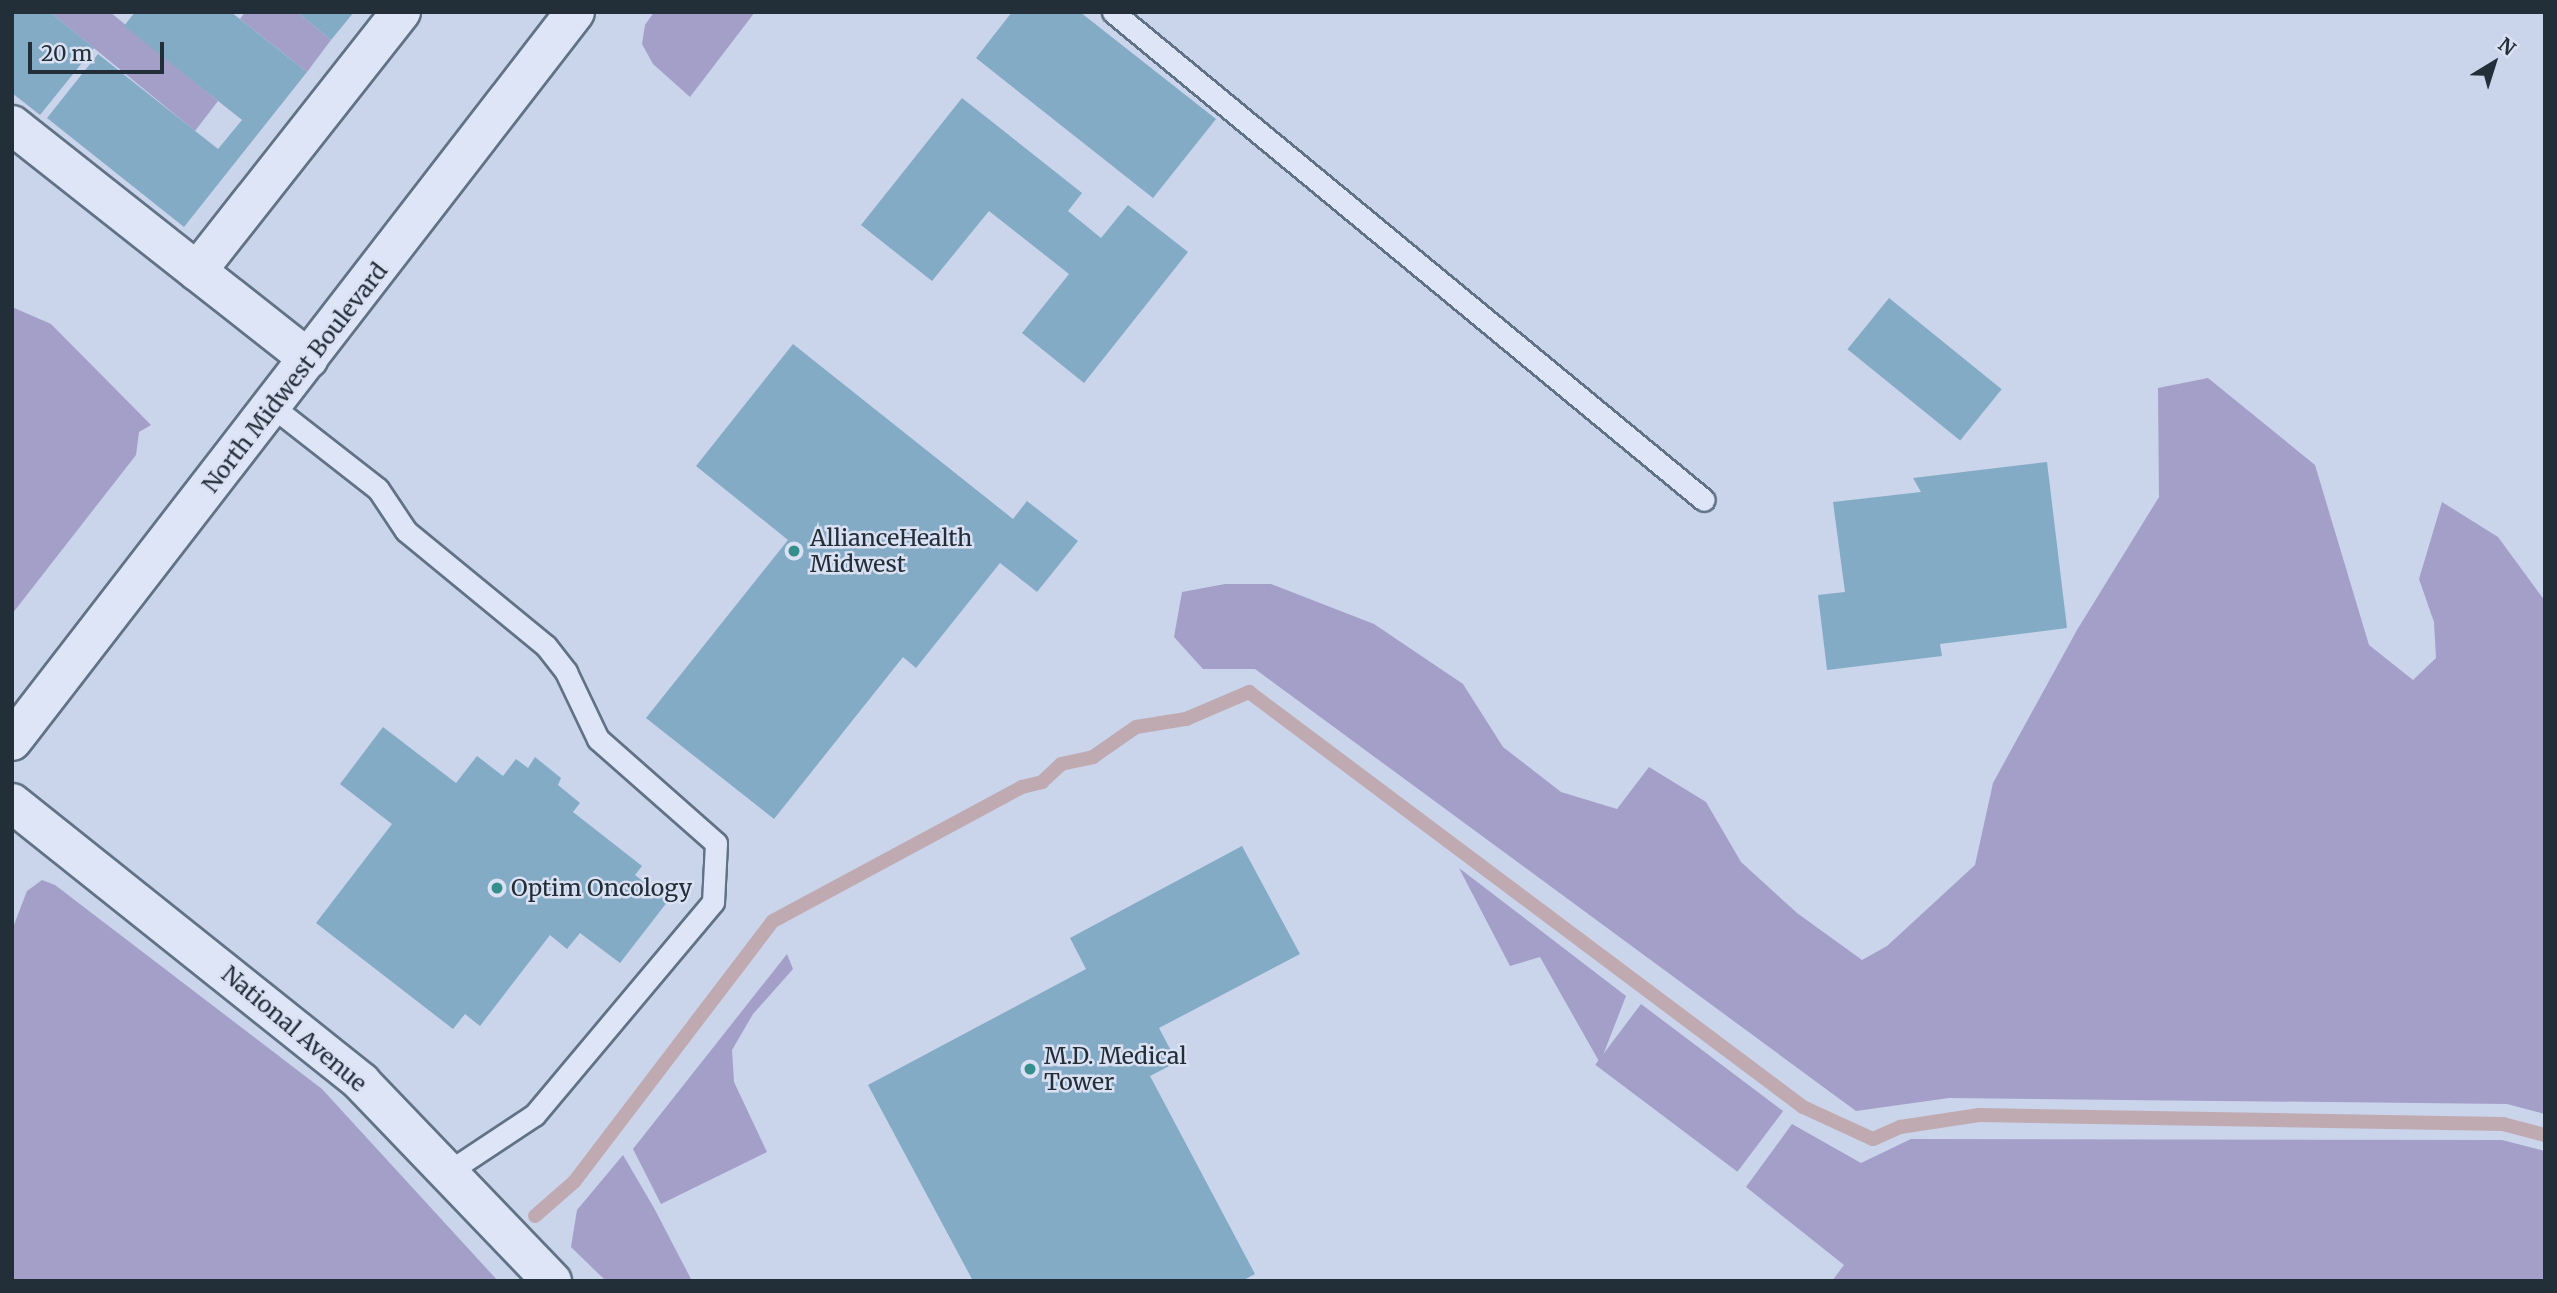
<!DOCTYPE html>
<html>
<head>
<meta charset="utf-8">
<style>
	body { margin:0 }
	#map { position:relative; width:2557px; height:1293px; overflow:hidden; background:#cad4eb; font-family:Merriweather,serif }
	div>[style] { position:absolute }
	.green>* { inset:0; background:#a39fc8; transform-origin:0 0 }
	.stream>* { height:14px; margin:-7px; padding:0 7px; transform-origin:7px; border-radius:7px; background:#c0aab1 }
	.building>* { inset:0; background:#84abc5; transform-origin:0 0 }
	.roads { filter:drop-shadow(2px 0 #607286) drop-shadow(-2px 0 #607286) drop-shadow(0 2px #607286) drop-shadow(0 -2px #607286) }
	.lane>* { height:21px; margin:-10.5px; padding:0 10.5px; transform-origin:10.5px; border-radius:10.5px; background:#dde5f6 }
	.street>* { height:38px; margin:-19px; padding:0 19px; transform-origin:19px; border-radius:19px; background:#dde5f6 }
	.secondary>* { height:38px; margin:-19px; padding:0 19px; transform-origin:19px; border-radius:19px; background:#dde5f6 }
	.dots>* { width:19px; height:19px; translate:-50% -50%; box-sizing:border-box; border:4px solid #d9e1f3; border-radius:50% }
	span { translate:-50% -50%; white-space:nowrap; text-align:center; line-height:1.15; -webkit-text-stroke:5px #d9e1f3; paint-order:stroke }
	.street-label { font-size:23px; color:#222e38 }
	.poi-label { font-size:23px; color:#222e38 }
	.left { translate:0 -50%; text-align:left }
	.frame { position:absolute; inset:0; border:14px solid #222e38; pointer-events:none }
	.north { position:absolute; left:2459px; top:28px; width:70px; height:70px; -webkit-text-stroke:5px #d9e1f3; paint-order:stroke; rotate:38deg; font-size:19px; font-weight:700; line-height:28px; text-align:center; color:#222e38 }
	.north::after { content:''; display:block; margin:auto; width:24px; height:32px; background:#222e38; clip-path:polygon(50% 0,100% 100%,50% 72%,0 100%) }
	.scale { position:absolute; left:28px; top:42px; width:136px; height:32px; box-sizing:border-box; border:4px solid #222e38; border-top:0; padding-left:9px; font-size:21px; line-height:24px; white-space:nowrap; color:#222e38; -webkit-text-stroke:5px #d9e1f3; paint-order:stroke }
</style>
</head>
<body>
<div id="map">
	<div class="green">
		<div style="clip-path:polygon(50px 12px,110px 12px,218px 101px,195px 131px)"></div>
		<div style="clip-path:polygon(245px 12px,297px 12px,331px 40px,307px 72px,240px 19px)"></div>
		<div style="clip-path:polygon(654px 12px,755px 12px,690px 97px,653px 64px,642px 44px,645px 25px)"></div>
		<div style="clip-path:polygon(12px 307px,51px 324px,151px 425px,139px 432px,136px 455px,12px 614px)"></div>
		<div style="clip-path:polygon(2208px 378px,2315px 465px,2369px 645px,2413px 680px,2436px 658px,2434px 622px,2419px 579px,2442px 502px,2498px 537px,2545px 601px,2545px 1114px,2507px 1104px,1949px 1098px,1856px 1111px,1255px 669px,1203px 669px,1174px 637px,1182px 592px,1225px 584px,1271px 584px,1374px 624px,1463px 684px,1503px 747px,1561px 792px,1617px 809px,1649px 767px,1706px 802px,1741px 862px,1797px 913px,1862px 960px,1887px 946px,1975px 865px,1993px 783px,2077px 630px,2159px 497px,2158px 388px)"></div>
		<div style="clip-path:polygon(1459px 868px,1626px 996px,1600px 1063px,1540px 957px,1510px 966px)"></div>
		<div style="clip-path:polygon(42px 880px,55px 885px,322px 1089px,498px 1281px,12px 1281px,12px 930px,27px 891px)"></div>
		<div style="clip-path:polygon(787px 954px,793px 969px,753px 1014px,732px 1050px,734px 1082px,767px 1152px,661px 1204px,633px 1149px)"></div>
		<div style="left:1641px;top:1004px;width:178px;height:76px;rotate:37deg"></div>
		<div style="clip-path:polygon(1792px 1124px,1861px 1163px,1911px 1139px,2502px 1140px,2545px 1151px,2545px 1281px,1832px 1281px,1844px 1265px,1746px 1187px)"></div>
		<div style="clip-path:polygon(623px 1155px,654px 1208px,692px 1281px,606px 1281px,571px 1247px,577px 1210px)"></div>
	</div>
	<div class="stream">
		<div style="left:535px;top:1216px;width:52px;rotate:-41.1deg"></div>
		<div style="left:574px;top:1182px;width:328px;rotate:-52.7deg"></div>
		<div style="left:773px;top:921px;width:283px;rotate:-28.3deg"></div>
		<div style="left:1022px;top:787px;width:21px;rotate:-14deg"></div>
		<div style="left:1042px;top:782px;width:26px;rotate:-43deg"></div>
		<div style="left:1061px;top:764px;width:33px;rotate:-12deg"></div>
		<div style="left:1093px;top:757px;width:52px;rotate:-34.9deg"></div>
		<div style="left:1136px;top:727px;width:51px;rotate:-9.1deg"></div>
		<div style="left:1186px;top:719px;width:69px;rotate:-23.2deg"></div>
		<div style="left:1249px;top:692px;width:692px;rotate:36.84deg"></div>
		<div style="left:1803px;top:1107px;width:77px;rotate:24.6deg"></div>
		<div style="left:1873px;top:1139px;width:30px;rotate:-24deg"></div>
		<div style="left:1900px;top:1127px;width:80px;rotate:-8.6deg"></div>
		<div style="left:1979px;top:1115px;width:524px;rotate:0.98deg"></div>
		<div style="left:2503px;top:1124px;width:43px;rotate:14.7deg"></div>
	</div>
	<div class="building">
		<div style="clip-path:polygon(12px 12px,50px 12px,94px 48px,40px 115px,12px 93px)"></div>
		<div style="clip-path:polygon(135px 12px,231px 12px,307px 72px,184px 227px,47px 118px,98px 54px,218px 149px,242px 120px,124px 26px)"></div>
		<div style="clip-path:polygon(297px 12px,354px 12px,331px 40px)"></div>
		<div style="clip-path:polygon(1012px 12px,1080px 12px,1216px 119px,1153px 198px,976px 58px)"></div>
		<div style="clip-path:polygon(962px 98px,1082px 193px,1068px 211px,1101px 238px,1128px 205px,1188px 252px,1084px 383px,1022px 333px,1069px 274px,989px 211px,932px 281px,861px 225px)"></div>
		<div style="left:1889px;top:298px;width:145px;height:66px;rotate:39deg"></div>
		<div style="clip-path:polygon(793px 344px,1013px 519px,1027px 501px,1078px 541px,1037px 592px,1000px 563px,916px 668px,903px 657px,774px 819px,646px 718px,788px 540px,696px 466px)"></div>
		<div style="clip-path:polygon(2047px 462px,2067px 628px,1940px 644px,1942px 656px,1827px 670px,1818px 595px,1845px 592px,1833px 502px,1921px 492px,1913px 478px)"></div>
		<div style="clip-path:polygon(383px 727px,456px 783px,477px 756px,503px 776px,516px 759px,528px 768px,535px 757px,561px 778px,558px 785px,580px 803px,573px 812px,642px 866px,635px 875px,668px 901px,620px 963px,580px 933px,567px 949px,550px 935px,480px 1026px,465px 1014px,453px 1029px,316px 923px,392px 824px,340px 784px)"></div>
		<div style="clip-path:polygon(1242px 846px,1300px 954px,1159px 1028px,1177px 1062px,1150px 1076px,1255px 1274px,1242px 1281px,973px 1281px,868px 1085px,1086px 969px,1070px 938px)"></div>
	</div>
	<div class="roads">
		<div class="lane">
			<div style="left:1113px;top:12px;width:766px;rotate:39.55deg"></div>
			<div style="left:273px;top:407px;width:133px;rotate:38deg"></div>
			<div style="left:378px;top:489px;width:50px;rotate:56.3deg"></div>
			<div style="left:406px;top:531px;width:181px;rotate:39.4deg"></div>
			<div style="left:546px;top:646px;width:33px;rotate:52deg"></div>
			<div style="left:566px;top:672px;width:74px;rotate:64.5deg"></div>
			<div style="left:598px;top:739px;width:157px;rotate:41.4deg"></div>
			<div style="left:716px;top:843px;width:59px;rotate:92.9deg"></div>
			<div style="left:713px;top:902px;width:278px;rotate:130deg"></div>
			<div style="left:534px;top:1115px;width:103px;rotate:146.5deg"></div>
		</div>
		<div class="street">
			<div style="left:12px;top:125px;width:236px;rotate:38.3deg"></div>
			<div style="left:197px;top:271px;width:330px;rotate:-51.8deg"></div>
			<div style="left:197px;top:271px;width:142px;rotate:38.2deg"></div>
			<div style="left:12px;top:803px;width:447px;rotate:38.6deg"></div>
			<div style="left:361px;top:1082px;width:276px;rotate:46.2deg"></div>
		</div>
		<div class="secondary">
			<div style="left:12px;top:741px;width:921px;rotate:-52.32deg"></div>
		</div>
	</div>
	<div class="dots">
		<div style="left:794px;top:551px;background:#368f8c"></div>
		<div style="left:497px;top:888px;background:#368f8c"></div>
		<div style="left:1030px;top:1069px;background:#368f8c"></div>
	</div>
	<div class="street-label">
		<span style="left:295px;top:378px;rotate:-52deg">North Midwest Boulevard</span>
		<span style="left:294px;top:1029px;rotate:40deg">National Avenue</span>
	</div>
	<div class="poi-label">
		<span class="left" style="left:810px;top:551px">AllianceHealth<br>Midwest</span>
		<span class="left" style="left:511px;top:888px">Optim Oncology</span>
		<span class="left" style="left:1044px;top:1069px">M.D. Medical<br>Tower</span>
	</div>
	<div class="frame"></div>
	<div class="north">N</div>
	<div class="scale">20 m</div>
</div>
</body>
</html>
